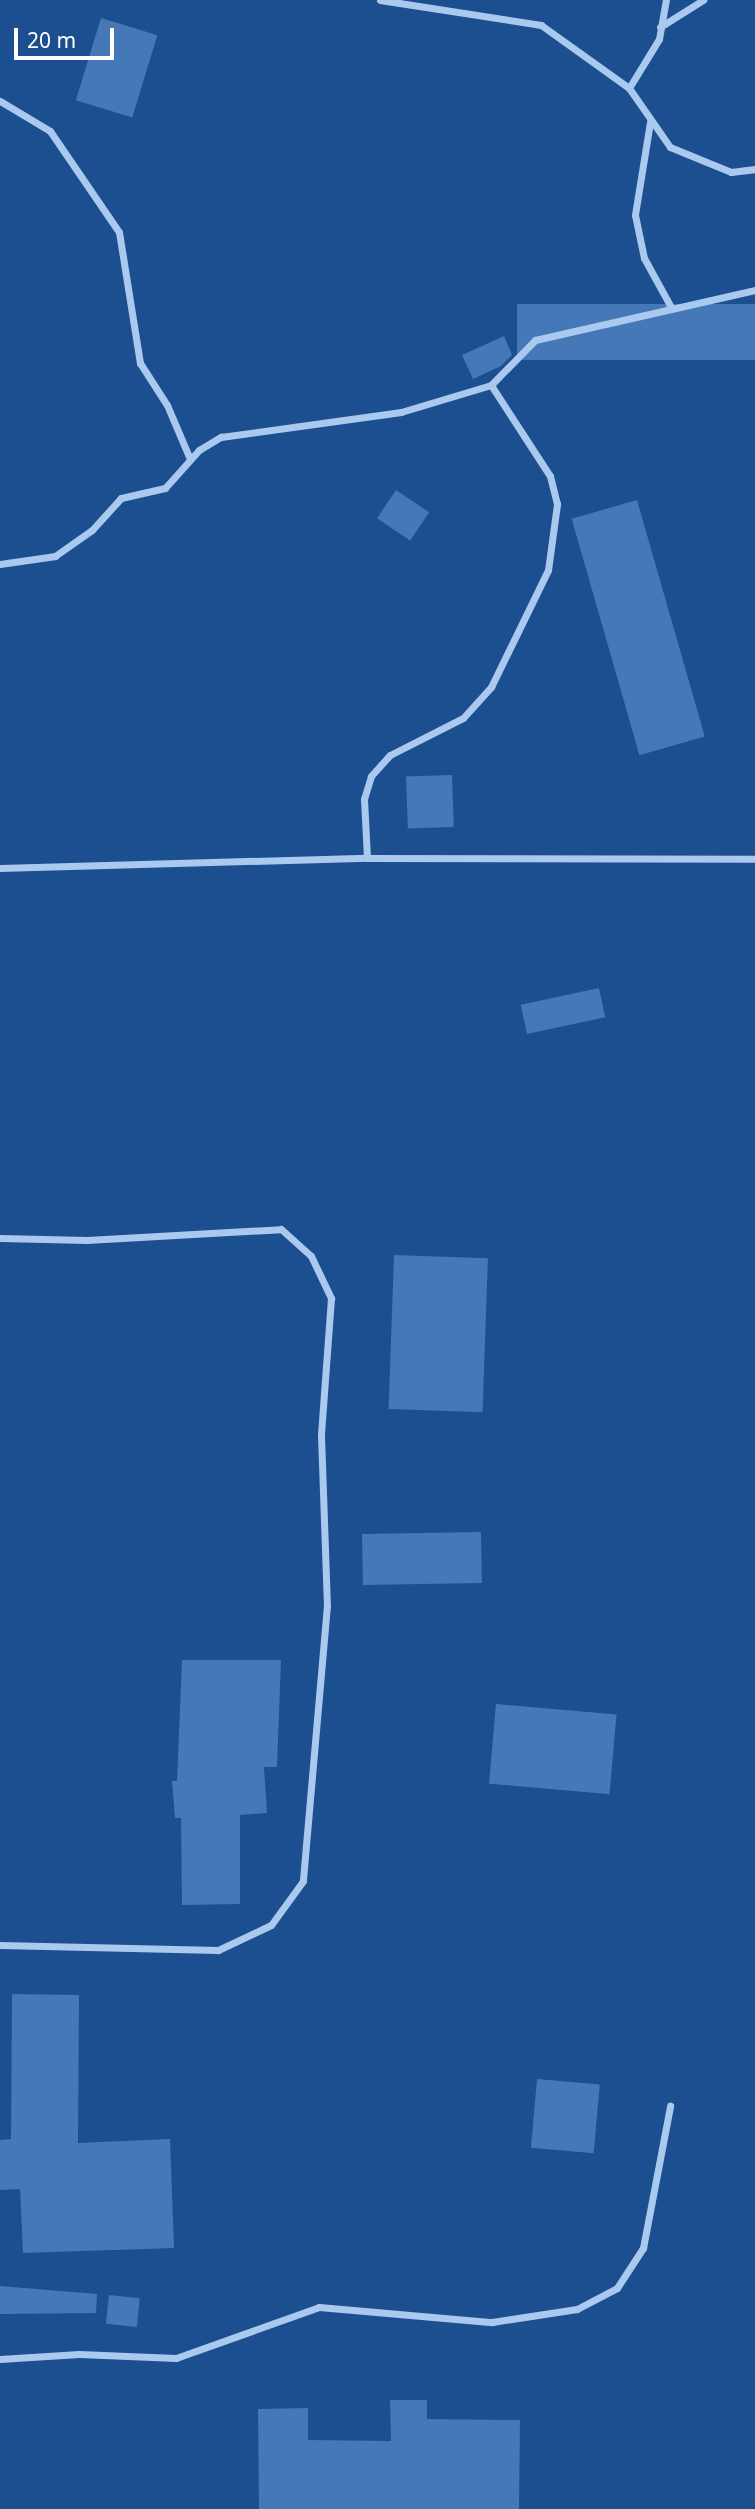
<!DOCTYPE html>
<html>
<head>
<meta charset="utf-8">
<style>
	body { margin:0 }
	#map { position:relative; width:755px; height:2509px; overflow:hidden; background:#1b4f8f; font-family:"Noto Sans",sans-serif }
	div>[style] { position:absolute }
	.building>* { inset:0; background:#4478b7; transform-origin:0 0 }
	.street>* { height:7px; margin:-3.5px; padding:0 3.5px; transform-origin:3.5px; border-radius:3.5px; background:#a9c9ee }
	span { translate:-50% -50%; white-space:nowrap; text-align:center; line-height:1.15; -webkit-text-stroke:5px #1b4f8f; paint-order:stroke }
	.scale { position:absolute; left:14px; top:28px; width:100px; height:32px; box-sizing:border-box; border:4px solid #fff; border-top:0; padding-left:9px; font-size:21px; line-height:24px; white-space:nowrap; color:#fff; -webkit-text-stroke:5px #1b4f8f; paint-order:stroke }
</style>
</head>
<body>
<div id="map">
	<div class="building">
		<div style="left:101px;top:18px;width:59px;height:86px;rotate:17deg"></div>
		<div style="left:755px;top:304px;width:56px;height:238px;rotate:90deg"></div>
		<div style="clip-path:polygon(504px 336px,512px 355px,501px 366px,473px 379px,462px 355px)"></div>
		<div style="left:396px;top:490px;width:40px;height:34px;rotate:34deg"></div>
		<div style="left:637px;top:500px;width:246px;height:68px;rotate:74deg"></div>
		<div style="left:452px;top:775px;width:52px;height:46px;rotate:88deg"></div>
		<div style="left:599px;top:988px;width:30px;height:80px;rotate:78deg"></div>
		<div style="left:394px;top:1255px;width:94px;height:154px;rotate:2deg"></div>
		<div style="left:481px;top:1532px;width:51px;height:119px;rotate:89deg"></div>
		<div style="clip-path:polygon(182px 1660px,281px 1660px,277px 1767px,264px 1767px,267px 1813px,240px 1815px,240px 1904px,182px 1905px,181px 1818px,175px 1818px,172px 1781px,177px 1781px)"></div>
		<div style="left:496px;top:1704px;width:121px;height:80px;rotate:5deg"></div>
		<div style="clip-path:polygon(12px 1994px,79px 1995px,78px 2143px,170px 2139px,174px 2248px,23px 2253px,20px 2189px,0 2190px,0 2140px,11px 2139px)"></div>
		<div style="left:537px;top:2079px;width:63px;height:69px;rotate:5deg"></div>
		<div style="clip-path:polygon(0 2286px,97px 2294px,96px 2313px,0 2314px)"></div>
		<div style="left:109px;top:2295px;width:31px;height:29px;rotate:6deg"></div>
		<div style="clip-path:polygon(390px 2400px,427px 2400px,427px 2419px,520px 2420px,519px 2509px,259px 2509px,258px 2409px,308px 2408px,308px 2440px,391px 2441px)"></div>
	</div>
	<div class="street">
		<div style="left:380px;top:0;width:163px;rotate:8.8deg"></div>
		<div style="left:541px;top:25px;width:108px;rotate:35.6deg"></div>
		<div style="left:629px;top:88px;width:72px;rotate:55.2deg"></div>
		<div style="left:670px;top:147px;width:66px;rotate:22.3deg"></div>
		<div style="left:731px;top:172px;width:24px;rotate:-7deg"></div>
		<div style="left:660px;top:27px;width:51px;rotate:-32.1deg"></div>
		<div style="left:629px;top:88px;width:57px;rotate:-58.5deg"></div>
		<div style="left:659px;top:39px;width:40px;rotate:-80deg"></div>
		<div style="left:0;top:101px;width:58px;rotate:31deg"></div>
		<div style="left:50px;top:131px;width:122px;rotate:55.7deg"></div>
		<div style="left:119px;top:232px;width:133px;rotate:80.9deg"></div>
		<div style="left:140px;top:363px;width:50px;rotate:57.3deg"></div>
		<div style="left:167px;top:405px;width:59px;rotate:66.9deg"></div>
		<div style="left:650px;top:122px;width:94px;rotate:99.2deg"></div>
		<div style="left:635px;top:215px;width:44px;rotate:78.2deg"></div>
		<div style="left:644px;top:258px;width:58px;rotate:61.2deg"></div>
		<div style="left:0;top:564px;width:56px;rotate:-8.3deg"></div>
		<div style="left:55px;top:556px;width:45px;rotate:-35.1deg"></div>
		<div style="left:92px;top:530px;width:43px;rotate:-47.8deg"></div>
		<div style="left:121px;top:498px;width:45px;rotate:-12.8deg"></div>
		<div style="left:165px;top:488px;width:51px;rotate:-48.2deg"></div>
		<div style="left:199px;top:450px;width:26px;rotate:-31deg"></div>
		<div style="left:221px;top:437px;width:182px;rotate:-7.9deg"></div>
		<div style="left:401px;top:412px;width:94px;rotate:-16.7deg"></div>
		<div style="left:491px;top:385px;width:63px;rotate:-45.6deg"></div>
		<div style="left:535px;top:340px;width:226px;rotate:-12.8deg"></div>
		<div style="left:367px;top:858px;width:59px;rotate:-92.9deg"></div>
		<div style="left:364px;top:799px;width:24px;rotate:-73deg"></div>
		<div style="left:371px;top:776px;width:28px;rotate:-48deg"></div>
		<div style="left:390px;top:755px;width:82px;rotate:-26.9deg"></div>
		<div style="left:463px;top:718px;width:42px;rotate:-47.9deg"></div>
		<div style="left:491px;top:687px;width:130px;rotate:-64deg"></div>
		<div style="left:548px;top:570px;width:67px;rotate:-82.2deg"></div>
		<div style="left:557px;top:504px;width:29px;rotate:-104deg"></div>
		<div style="left:550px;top:476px;width:108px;rotate:-123deg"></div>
		<div style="left:0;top:868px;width:367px;rotate:-1.6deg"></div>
		<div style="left:367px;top:858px;width:388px;rotate:0.1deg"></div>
		<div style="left:0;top:1238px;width:87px;rotate:1.3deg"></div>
		<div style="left:87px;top:1240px;width:194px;rotate:-3.2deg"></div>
		<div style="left:281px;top:1229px;width:40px;rotate:42deg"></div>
		<div style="left:311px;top:1256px;width:47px;rotate:64.5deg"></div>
		<div style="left:331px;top:1298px;width:137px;rotate:94.2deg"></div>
		<div style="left:321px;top:1435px;width:170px;rotate:88deg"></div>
		<div style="left:327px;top:1605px;width:277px;rotate:95deg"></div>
		<div style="left:303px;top:1881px;width:54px;rotate:126deg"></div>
		<div style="left:271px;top:1925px;width:59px;rotate:154.7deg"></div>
		<div style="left:218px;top:1950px;width:218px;rotate:-178.7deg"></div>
		<div style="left:0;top:2359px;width:79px;rotate:-3.6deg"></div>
		<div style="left:79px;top:2354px;width:97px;rotate:2.4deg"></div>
		<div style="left:176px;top:2358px;width:152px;rotate:-19.6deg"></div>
		<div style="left:319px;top:2307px;width:174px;rotate:5deg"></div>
		<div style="left:492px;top:2322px;width:86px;rotate:-8.7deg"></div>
		<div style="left:577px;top:2309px;width:45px;rotate:-27.7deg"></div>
		<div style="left:617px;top:2288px;width:48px;rotate:-57deg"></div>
		<div style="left:643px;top:2248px;width:145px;rotate:-79.2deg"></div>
	</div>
	<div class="scale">20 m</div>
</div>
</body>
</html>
